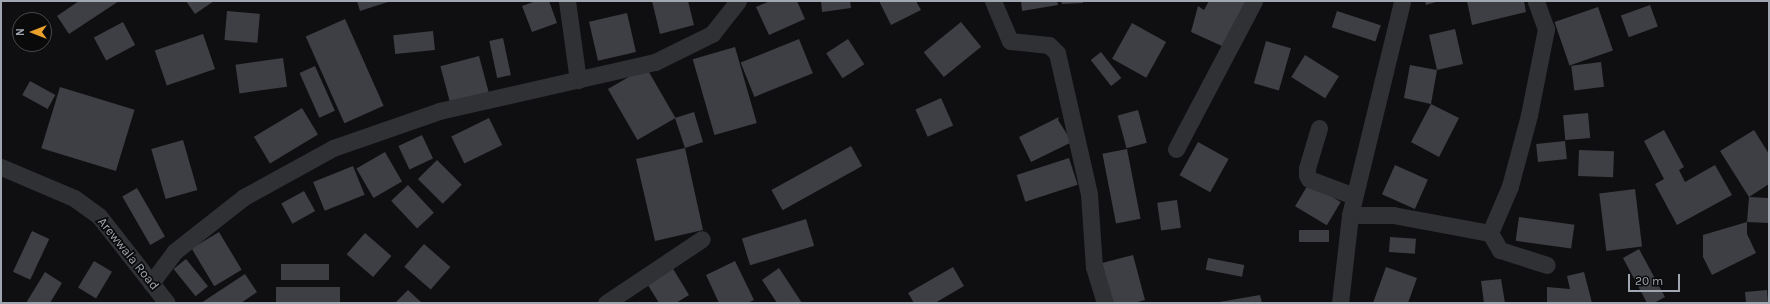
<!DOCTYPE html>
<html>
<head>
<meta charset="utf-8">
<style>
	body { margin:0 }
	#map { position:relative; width:1770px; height:304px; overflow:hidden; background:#0f0f11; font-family:Karla,sans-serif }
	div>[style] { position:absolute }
	.building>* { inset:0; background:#3e3f44; transform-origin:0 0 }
	.minor>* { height:17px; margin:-8.5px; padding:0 8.5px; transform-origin:8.5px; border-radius:8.5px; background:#303135 }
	span { translate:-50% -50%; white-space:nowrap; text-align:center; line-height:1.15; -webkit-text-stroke:3.5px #0a0a0b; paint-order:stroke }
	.street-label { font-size:13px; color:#a1a7b1 }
	.frame { position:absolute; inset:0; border:2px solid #a1a7b1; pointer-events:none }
	.north { position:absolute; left:12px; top:12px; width:40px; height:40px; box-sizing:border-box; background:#0a0a0b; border:1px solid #46494d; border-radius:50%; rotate:270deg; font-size:11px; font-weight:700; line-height:16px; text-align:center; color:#a1a7b1 }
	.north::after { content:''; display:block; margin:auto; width:14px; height:18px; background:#eaa22d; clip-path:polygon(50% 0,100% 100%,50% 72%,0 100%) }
	.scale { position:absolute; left:1628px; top:274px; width:52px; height:18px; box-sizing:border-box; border:2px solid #a1a7b1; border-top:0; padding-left:5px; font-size:12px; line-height:14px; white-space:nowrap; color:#a1a7b1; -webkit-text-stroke:3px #0a0a0b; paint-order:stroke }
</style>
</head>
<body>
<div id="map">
	<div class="building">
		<div style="clip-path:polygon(79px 1px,119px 1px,69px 34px,57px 16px)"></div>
		<div style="clip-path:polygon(186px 1px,214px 1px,195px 14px)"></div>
		<div style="clip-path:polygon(357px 1px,391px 1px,360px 11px)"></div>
		<div style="clip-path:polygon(536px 1px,549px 1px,557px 23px,532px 32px,522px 6px)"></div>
		<div style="clip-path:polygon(652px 1px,688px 1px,694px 25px,660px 34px)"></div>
		<div style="clip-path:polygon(770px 1px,797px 1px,805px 19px,769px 35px,756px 7px)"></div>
		<div style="clip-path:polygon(821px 1px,850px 1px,851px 8px,822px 12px)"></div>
		<div style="clip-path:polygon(879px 1px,916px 1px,921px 10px,891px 25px)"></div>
		<div style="clip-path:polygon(1021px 1px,1057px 1px,1058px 5px,1022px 11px)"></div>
		<div style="clip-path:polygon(1061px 1px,1083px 1px,1083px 3px,1062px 4px)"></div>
		<div style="clip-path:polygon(1209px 1px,1246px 1px,1222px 46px,1191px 32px,1198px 6px,1204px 10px)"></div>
		<div style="clip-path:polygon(1425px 1px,1439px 1px,1426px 5px)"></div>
		<div style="clip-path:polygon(1467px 1px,1524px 1px,1526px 12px,1472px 25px)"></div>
		<div style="left:1650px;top:5px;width:23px;height:31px;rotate:70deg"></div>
		<div style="left:1598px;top:7px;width:46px;height:46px;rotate:71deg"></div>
		<div style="left:227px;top:11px;width:33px;height:29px;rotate:5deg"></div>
		<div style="left:1337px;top:11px;width:46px;height:17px;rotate:18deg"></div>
		<div style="left:627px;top:13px;width:40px;height:39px;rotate:77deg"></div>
		<div style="left:345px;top:19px;width:95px;height:43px;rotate:66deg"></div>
		<div style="left:123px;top:22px;width:26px;height:33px;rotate:62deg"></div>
		<div style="left:961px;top:22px;width:32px;height:48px;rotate:51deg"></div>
		<div style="left:1132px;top:23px;width:39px;height:41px;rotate:29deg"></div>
		<div style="clip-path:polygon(1455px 29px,1463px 64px,1437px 70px,1431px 104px,1459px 118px,1439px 157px,1411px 142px,1431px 104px,1404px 98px,1410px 65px,1437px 70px,1429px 35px)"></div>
		<div style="left:433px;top:31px;width:19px;height:40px;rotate:84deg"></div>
		<div style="left:203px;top:34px;width:37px;height:51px;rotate:71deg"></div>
		<div style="left:503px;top:38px;width:38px;height:14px;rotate:78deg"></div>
		<div style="left:799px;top:39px;width:37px;height:63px;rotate:68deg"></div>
		<div style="left:848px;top:39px;width:30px;height:26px;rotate:57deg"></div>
		<div style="left:1266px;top:41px;width:26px;height:44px;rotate:16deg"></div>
		<div style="left:735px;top:47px;width:79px;height:44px;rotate:74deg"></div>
		<div style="left:1101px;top:52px;width:33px;height:13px;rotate:52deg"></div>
		<div style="left:1305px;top:55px;width:40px;height:26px;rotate:32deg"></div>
		<div style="left:479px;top:56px;width:38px;height:40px;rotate:75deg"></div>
		<div style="left:283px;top:58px;width:29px;height:48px;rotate:82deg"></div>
		<div style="left:1601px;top:62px;width:25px;height:30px;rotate:83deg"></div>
		<div style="left:315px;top:66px;width:49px;height:17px;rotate:66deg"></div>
		<div style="left:646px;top:67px;width:59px;height:44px;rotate:60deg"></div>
		<div style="left:30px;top:81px;width:29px;height:16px;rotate:29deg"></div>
		<div style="left:60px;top:87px;width:78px;height:64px;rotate:17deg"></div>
		<div style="left:941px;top:98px;width:30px;height:28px;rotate:66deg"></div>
		<div style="left:302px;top:108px;width:31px;height:56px;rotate:59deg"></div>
		<div style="left:1138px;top:110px;width:34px;height:21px;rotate:75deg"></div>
		<div style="clip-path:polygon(694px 112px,703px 142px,685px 148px,703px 230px,655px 241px,636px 159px,685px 148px,675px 118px)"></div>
		<div style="left:1588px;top:113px;width:25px;height:25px;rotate:85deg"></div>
		<div style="clip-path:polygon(1059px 117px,1058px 120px,1072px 142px,1031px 162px,1019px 137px)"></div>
		<div style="left:489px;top:118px;width:30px;height:42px;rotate:64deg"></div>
		<div style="clip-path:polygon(1664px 130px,1684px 167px,1679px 170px,1685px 182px,1715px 165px,1732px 195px,1677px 225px,1655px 184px,1664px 179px,1644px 141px)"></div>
		<div style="clip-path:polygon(1754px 130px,1769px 154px,1769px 184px,1749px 197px,1769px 198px,1769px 223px,1747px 222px,1747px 234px,1756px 253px,1712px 275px,1703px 257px,1703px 235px,1747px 222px,1749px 197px,1720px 151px)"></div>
		<div style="left:422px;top:135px;width:26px;height:26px;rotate:65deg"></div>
		<div style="left:183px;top:140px;width:52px;height:33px;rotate:74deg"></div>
		<div style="left:1565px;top:141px;width:18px;height:29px;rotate:84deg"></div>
		<div style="left:1198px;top:142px;width:35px;height:38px;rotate:29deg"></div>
		<div style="left:851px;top:146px;width:23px;height:91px;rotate:61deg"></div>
		<div style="left:1127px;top:149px;width:71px;height:25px;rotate:79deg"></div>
		<div style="left:1579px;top:150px;width:35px;height:26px;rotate:2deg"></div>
		<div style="left:385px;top:152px;width:34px;height:33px;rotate:60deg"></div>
		<div style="left:1069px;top:158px;width:28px;height:55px;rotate:72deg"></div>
		<div style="left:437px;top:160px;width:35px;height:27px;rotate:45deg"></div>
		<div style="left:1395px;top:165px;width:36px;height:32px;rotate:24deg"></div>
		<div style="left:353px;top:166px;width:31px;height:43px;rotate:68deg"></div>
		<div style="left:1309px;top:183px;width:37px;height:27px;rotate:31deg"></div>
		<div style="left:408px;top:185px;width:38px;height:23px;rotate:47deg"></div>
		<div style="left:137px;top:188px;width:56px;height:17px;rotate:60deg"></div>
		<div style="left:1635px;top:189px;width:58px;height:36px;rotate:83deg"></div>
		<div style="left:304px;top:191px;width:23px;height:26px;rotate:61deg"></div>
		<div style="left:1177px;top:200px;width:28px;height:20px;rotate:82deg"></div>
		<div style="left:1519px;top:217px;width:56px;height:24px;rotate:8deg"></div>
		<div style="left:806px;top:219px;width:28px;height:67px;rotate:73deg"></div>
		<div style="left:1329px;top:230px;width:12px;height:30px;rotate:90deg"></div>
		<div style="left:32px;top:231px;width:19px;height:45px;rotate:25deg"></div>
		<div style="left:219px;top:232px;width:44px;height:32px;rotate:59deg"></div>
		<div style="left:365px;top:233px;width:35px;height:28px;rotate:41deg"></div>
		<div style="left:1390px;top:237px;width:26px;height:15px;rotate:4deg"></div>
		<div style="left:424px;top:244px;width:35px;height:30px;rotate:41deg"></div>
		<div style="clip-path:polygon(1639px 249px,1665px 297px,1654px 303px,1647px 303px,1623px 258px)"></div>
		<div style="clip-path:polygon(1133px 255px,1145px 300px,1134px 303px,1113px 303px,1102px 263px)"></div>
		<div style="left:1208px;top:258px;width:37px;height:12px;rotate:11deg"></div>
		<div style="left:186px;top:259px;width:35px;height:16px;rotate:51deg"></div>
		<div style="left:94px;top:261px;width:21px;height:31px;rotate:31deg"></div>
		<div style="clip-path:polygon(735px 261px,754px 300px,747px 303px,719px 303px,706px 275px)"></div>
		<div style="left:281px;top:264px;width:48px;height:16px"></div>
		<div style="clip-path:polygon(672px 267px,689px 295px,676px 303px,659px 303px,646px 282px)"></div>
		<div style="clip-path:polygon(953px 267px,964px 286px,935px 303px,914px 303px,908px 293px)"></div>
		<div style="clip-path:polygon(1386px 267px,1417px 278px,1408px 303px,1373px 303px)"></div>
		<div style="clip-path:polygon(779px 268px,802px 303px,777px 303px,762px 280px)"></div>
		<div style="clip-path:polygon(45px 272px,62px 283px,50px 303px,26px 303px)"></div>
		<div style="clip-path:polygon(1584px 272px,1592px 303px,1547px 303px,1547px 287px,1570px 289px,1567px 276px)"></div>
		<div style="clip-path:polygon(245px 274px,257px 292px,241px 303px,201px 303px)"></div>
		<div style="clip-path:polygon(1501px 279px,1505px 303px,1484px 303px,1481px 281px)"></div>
		<div style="left:276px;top:287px;width:64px;height:16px"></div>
		<div style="clip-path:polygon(408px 290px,422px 303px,395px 303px)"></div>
		<div style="clip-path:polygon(1767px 290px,1768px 303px,1746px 303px,1745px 292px)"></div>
		<div style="clip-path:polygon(1260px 295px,1262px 303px,1219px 303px,1219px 302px)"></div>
	</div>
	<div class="minor">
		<div style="left:567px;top:1px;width:80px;rotate:82.1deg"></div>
		<div style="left:993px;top:1px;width:43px;rotate:67deg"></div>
		<div style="left:1010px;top:41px;width:39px;rotate:6deg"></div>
		<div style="left:1049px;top:45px;width:11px;rotate:45deg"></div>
		<div style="left:1057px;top:53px;width:145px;rotate:77.2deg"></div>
		<div style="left:1089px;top:194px;width:73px;rotate:86.1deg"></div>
		<div style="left:1094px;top:267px;width:38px;rotate:73deg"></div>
		<div style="left:1319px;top:128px;width:42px;rotate:106.7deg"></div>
		<div style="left:1307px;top:168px;width:7px;rotate:90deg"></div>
		<div style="left:1307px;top:175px;width:4px;rotate:63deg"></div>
		<div style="left:1309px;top:179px;width:48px;rotate:20.7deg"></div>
		<div style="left:1176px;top:149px;width:167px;rotate:-62.2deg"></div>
		<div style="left:1px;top:167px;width:79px;rotate:23deg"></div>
		<div style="left:74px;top:198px;width:31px;rotate:36deg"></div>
		<div style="left:99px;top:216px;width:110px;rotate:52deg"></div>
		<div style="left:1350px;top:215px;width:43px"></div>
		<div style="left:1393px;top:215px;width:99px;rotate:10.5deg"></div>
		<div style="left:1490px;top:233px;width:51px;rotate:-66.9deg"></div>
		<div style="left:1510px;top:186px;width:73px;rotate:-75deg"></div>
		<div style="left:1529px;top:115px;width:88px;rotate:-78.8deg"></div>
		<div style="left:1546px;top:29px;width:30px;rotate:-110deg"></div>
		<div style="left:1490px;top:233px;width:20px;rotate:60deg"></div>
		<div style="left:1500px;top:250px;width:49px;rotate:17.7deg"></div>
		<div style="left:151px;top:283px;width:39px;rotate:-53deg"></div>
		<div style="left:174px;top:252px;width:89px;rotate:-38.2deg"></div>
		<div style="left:244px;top:197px;width:102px;rotate:-28.8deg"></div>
		<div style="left:333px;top:148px;width:112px;rotate:-19.2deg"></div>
		<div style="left:439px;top:111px;width:221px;rotate:-12.8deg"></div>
		<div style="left:655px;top:62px;width:64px;rotate:-26.2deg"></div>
		<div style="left:712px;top:34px;width:42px;rotate:-51.8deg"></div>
		<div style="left:606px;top:303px;width:115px;rotate:-33.7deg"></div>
		<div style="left:1340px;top:303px;width:89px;rotate:-83.5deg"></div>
		<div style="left:1350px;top:215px;width:220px;rotate:-76.3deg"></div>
	</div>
	<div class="street-label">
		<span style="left:128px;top:254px;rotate:51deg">Arewwala Road</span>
	</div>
	<div class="frame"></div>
	<div class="north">N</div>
	<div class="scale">20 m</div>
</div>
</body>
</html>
